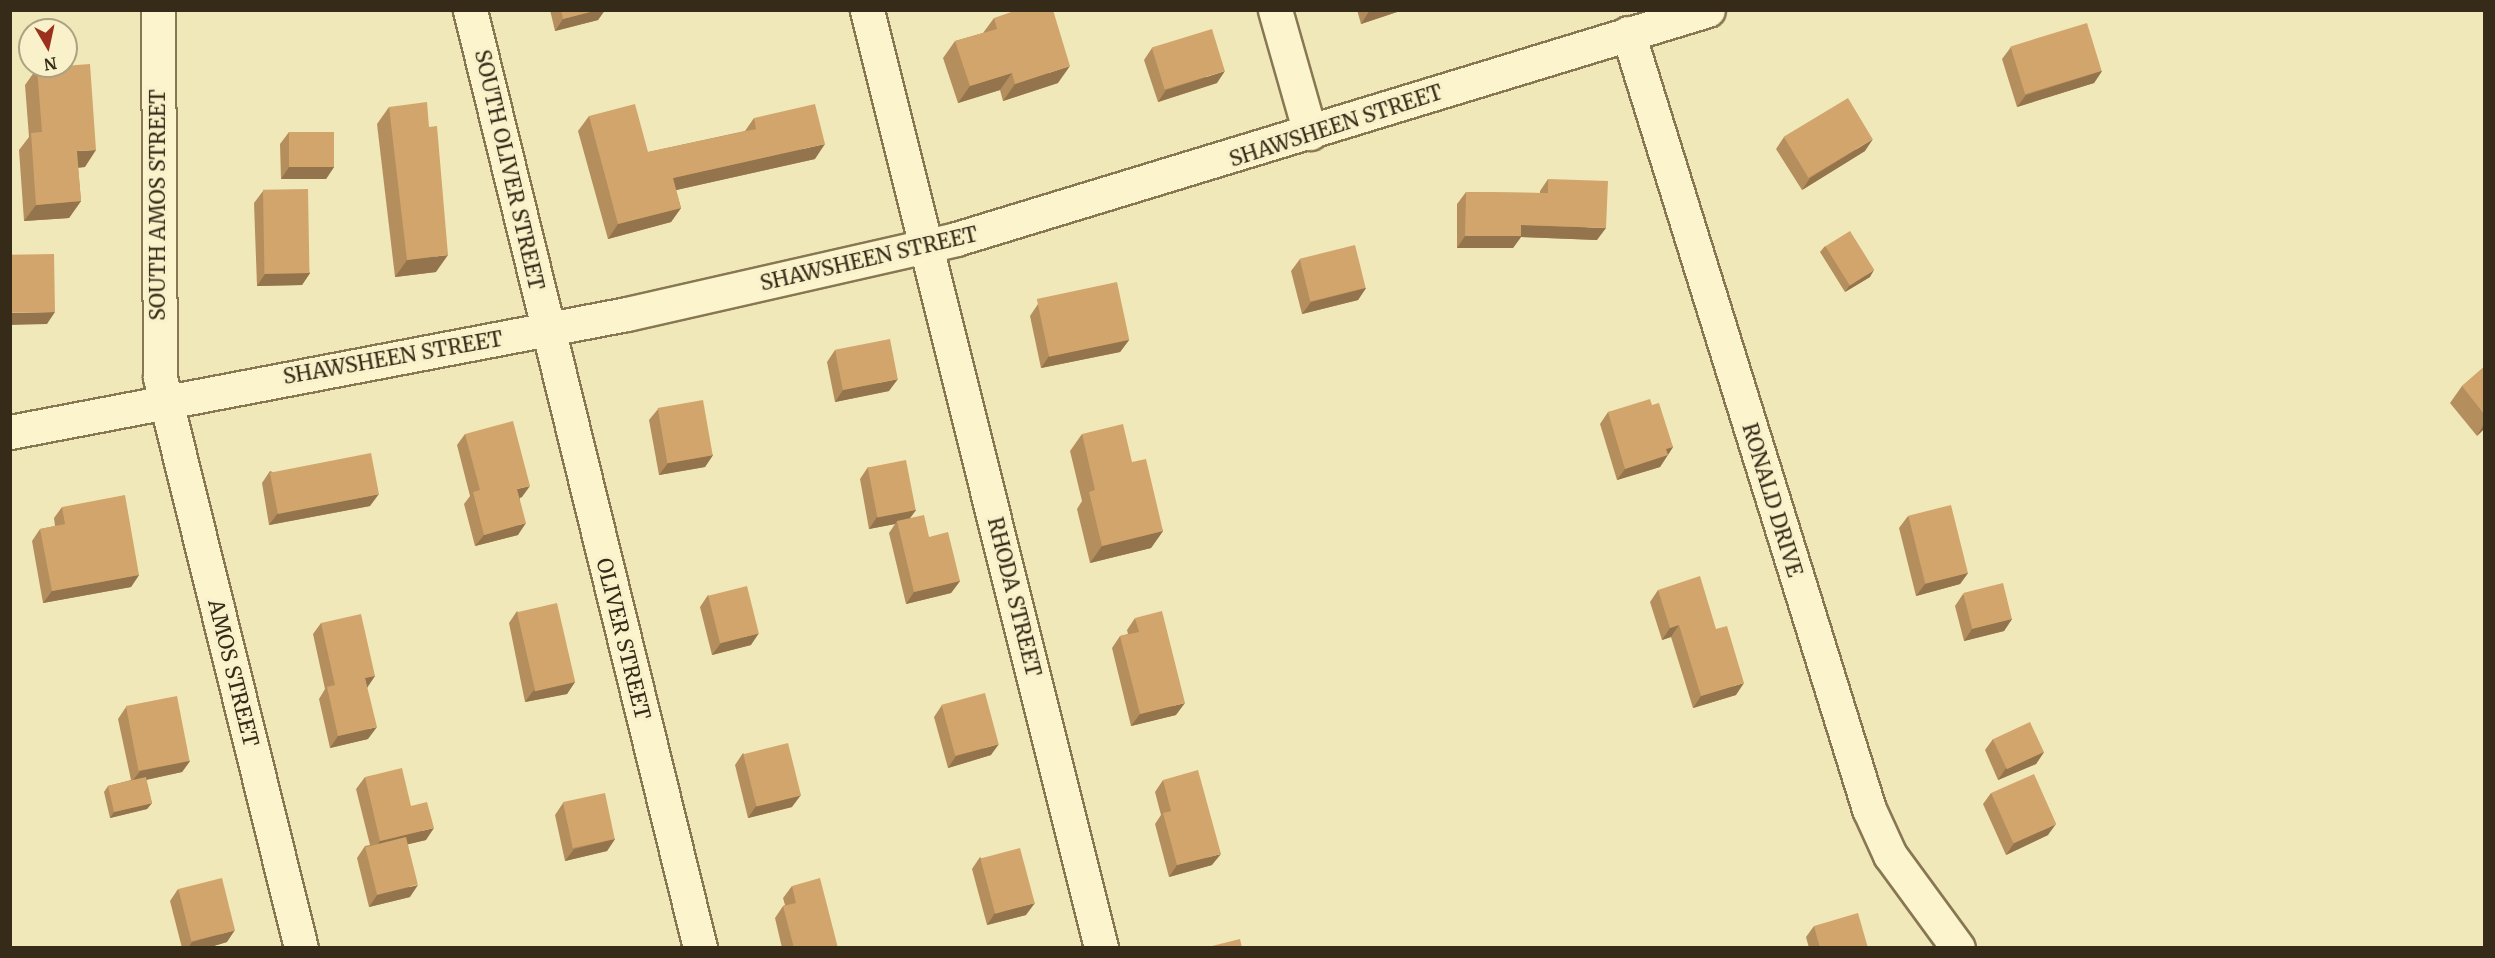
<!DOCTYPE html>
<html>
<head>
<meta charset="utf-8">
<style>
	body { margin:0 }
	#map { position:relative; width:2495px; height:958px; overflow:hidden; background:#f1e8b9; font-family:Merriweather,serif }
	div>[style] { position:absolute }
	.roads { filter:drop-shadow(2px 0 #887753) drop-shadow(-2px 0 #887753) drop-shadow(0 2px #887753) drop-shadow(0 -2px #887753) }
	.street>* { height:33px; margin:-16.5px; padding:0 16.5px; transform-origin:16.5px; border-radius:16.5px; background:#fbf4cc }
	.secondary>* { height:33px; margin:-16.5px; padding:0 16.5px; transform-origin:16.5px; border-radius:16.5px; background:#fbf4cc }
	.wall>* { inset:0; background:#b58e5d }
	.shaded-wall>* { inset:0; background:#93744c }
	.building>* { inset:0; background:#d2a56c; transform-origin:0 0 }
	span { translate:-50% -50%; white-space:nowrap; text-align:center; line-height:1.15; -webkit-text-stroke:6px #f8f1c9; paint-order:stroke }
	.street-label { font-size:21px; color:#362b19 }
	.frame { position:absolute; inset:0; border:12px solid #362b19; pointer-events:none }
	.north { position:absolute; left:18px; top:18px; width:60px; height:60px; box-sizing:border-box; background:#f8f1c9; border:2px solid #aaa283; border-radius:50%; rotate:171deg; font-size:16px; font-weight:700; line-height:24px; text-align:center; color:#362b19 }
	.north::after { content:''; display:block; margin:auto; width:21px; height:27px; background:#9b301f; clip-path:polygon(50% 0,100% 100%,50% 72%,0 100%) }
</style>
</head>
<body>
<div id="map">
	<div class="roads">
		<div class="street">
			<div style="left:158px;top:10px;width:367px;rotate:89.7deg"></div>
			<div style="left:160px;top:377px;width:588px;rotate:76.13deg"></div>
			<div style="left:470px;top:10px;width:966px;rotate:76.22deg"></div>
			<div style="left:867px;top:10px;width:967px;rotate:75.99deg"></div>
			<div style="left:1275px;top:10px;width:128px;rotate:74.1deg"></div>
			<div style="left:1628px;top:33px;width:813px;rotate:72.75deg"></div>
			<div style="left:1869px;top:809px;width:51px;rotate:65.5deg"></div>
			<div style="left:1890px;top:855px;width:115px;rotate:53.8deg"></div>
		</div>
		<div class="secondary">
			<div style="left:10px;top:432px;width:628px;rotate:-10.83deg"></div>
			<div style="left:627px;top:314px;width:337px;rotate:-12.8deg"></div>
			<div style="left:956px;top:239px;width:786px;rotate:-16.94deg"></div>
		</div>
	</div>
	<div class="wall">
		<div style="clip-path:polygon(550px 10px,605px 10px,598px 20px,555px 31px)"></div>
		<div style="clip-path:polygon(1357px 10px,1403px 10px,1361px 24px)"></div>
		<div style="clip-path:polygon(994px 18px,1058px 83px,1003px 101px,1000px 90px,958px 103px,943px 58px,955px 41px,983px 33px)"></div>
		<div style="clip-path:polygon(2011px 47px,2102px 71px,2094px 83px,2017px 107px,2002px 59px)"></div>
		<div style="clip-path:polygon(1152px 48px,1217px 83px,1158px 102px,1144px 60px)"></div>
		<div style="clip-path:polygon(37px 68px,85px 167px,78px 168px,81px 201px,69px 218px,24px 221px,19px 150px,29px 137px,25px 85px)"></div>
		<div style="clip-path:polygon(389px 107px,429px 127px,436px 272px,395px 277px,377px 124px)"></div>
		<div style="clip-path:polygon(589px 116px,648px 152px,745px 131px,754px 118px,815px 159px,676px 190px,681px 208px,671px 222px,608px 239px,578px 131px)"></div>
		<div style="clip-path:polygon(289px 132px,334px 167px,326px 179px,281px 179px,280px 144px)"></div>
		<div style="clip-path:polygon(1784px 137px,1865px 151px,1802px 190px,1776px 149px)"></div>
		<div style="clip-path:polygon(1548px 179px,1597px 240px,1521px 237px,1513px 248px,1457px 248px,1457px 204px,1466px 192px,1540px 193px,1540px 191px)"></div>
		<div style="clip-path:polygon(263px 191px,310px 273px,302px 285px,257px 286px,254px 203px)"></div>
		<div style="clip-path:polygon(1825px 246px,1870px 277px,1845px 292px,1820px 252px)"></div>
		<div style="clip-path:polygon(1300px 259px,1366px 288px,1358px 300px,1302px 314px,1291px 271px)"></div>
		<div style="clip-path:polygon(1038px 304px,1129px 340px,1120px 352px,1041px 368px,1030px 316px)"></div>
		<div style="clip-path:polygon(835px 350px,889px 391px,835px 402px,827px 362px)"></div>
		<div style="clip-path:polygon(2484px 367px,2484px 429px,2477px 436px,2450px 403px,2462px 386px)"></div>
		<div style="clip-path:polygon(1652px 405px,1673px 447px,1660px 467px,1617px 480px,1600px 424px,1608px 412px)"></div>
		<div style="clip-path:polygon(658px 409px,713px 455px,705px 467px,659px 475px,649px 420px)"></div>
		<div style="clip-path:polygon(465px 434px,522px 497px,520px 498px,518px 535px,475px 546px,464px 504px,470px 496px,457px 445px)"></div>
		<div style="clip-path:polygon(1082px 434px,1132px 462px,1163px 531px,1151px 548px,1090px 563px,1077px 509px,1082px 501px,1070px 451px)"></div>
		<div style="clip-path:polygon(868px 467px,916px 510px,910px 518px,929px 537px,960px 581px,951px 593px,906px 604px,889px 533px,895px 524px,869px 529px,860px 479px)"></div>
		<div style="clip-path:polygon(270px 471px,370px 506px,269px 525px,262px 483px)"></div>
		<div style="clip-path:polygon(62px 507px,139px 575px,131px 587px,43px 603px,32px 541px,40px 529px,55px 526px,54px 518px)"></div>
		<div style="clip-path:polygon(1908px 516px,1968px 573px,1960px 584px,1916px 596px,1899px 528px)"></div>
		<div style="clip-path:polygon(1658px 590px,1716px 629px,1736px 695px,1693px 708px,1671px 637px,1662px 640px,1650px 602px)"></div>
		<div style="clip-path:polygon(1963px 594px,2012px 619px,2004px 631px,1964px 641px,1955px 606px)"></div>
		<div style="clip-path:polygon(708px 595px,751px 645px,712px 655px,700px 607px)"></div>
		<div style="clip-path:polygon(517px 611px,575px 682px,567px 694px,525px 702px,509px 623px)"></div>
		<div style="clip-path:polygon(1135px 618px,1176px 715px,1131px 726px,1112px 648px,1120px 636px,1128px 634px,1127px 630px)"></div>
		<div style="clip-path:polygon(321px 623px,375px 676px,367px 686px,368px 739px,330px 748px,319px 699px,325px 689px,313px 634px)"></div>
		<div style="clip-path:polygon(942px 705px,991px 755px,948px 768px,934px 717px)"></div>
		<div style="clip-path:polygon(126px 707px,190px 761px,182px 772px,146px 780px,152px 803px,147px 809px,110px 818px,104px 792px,108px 786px,131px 780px,118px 719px)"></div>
		<div style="clip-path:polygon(1993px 739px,2044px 752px,2036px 764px,1998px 780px,1985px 750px)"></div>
		<div style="clip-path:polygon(743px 753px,792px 807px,748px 818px,735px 765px)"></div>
		<div style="clip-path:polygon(365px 777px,411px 806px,426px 840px,408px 844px,410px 897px,369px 907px,357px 858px,365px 846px,370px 845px,356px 789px)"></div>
		<div style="clip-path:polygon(1163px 780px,1212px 865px,1169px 877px,1155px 824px,1161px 815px,1155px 792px)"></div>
		<div style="clip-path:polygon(1991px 793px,2048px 835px,2006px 855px,1983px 804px)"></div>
		<div style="clip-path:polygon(563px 803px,615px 839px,607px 851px,565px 861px,555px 815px)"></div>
		<div style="clip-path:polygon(980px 857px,1026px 915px,987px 925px,972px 869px)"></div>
		<div style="clip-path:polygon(792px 886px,838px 948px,782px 948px,775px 918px,783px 906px,785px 905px,783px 898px)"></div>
		<div style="clip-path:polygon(178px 889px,227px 942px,207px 948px,182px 948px,170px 901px)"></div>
		<div style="clip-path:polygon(1814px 926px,1868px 948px,1809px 948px,1806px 937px)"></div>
	</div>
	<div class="shaded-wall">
		<div style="clip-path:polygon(598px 10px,605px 10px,598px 20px,555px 31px,563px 19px)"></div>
		<div style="clip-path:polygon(1370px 10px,1403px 10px,1361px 24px)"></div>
		<div style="clip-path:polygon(1070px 66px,1058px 83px,1003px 101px,1015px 84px)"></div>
		<div style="clip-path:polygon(1225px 71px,1217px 83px,1158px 102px,1166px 90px)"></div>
		<div style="clip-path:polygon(2102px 71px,2094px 83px,2017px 107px,2026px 95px)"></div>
		<div style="clip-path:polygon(1012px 73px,1000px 90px,958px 103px,970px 86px)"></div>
		<div style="clip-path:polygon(1873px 139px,1865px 151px,1802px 190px,1810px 178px)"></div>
		<div style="clip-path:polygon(825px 144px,815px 159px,663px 193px,673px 178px)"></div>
		<div style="clip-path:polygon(96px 150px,85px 167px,66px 168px,77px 151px)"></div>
		<div style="clip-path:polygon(289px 167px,334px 167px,326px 179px,281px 179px)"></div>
		<div style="clip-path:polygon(81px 201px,69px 218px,24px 221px,36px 205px)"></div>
		<div style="clip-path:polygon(681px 208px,671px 222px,608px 239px,618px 224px)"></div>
		<div style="clip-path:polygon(1521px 225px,1606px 228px,1597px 240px,1521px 237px,1513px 248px,1457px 248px,1465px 236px)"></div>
		<div style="clip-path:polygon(448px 255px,436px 272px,395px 277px,407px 260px)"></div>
		<div style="clip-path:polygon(1874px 270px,1870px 277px,1845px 292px,1849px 286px)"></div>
		<div style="clip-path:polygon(310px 273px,302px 285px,257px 286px,265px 274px)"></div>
		<div style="clip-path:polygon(1366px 288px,1358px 300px,1302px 314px,1311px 302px)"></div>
		<div style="clip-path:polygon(55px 312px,47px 324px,10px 325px,10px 313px)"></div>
		<div style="clip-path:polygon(1129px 340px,1120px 352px,1041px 368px,1049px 356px)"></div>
		<div style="clip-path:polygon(898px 379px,889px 391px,835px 402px,843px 390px)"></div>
		<div style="clip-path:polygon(2484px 424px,2484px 429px,2477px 436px)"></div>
		<div style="clip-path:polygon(1673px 447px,1660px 467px,1617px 480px,1625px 469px,1666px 449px)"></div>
		<div style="clip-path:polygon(713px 455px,705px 467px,659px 475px,668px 463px)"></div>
		<div style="clip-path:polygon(530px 486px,522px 497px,509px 501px,517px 489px)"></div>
		<div style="clip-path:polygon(379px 494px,370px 506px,269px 525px,278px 513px)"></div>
		<div style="clip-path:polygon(916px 510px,907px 522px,897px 521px,895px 524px,869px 529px,877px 517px)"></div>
		<div style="clip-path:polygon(526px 523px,518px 535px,475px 546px,484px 535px)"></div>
		<div style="clip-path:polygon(1163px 531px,1151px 548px,1090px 563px,1102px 546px)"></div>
		<div style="clip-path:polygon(1968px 573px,1960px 584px,1916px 596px,1925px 584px)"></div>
		<div style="clip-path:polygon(139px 575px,131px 587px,43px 603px,52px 591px)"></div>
		<div style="clip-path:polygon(960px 581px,951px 593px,906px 604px,914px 592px)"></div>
		<div style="clip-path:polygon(2012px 619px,2004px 631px,1964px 641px,1972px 629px)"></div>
		<div style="clip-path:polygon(1679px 625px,1671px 637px,1662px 640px,1670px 628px)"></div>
		<div style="clip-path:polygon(759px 633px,751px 645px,712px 655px,721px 643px)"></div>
		<div style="clip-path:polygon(375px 676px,367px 688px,365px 678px)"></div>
		<div style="clip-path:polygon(575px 682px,567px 694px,525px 702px,533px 691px)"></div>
		<div style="clip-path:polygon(1744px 683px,1736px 695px,1693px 708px,1701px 696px)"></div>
		<div style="clip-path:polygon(1185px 703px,1176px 715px,1131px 726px,1140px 714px)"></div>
		<div style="clip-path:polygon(377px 727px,368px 739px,330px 748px,338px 736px)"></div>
		<div style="clip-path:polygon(999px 744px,991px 755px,948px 768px,956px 756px)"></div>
		<div style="clip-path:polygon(2044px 752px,2036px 764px,1998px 780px,2006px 768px)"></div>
		<div style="clip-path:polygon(190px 761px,182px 772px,131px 783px,140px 771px)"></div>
		<div style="clip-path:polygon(801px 795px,792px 807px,748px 818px,756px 806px)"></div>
		<div style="clip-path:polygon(152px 803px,147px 809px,110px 818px,114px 812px)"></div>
		<div style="clip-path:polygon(2056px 824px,2048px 835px,2006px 855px,2014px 843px)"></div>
		<div style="clip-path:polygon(434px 828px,426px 840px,372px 853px,380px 841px)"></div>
		<div style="clip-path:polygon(615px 839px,607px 851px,565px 861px,574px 849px)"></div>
		<div style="clip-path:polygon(1221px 854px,1212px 865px,1169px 877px,1177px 865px)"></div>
		<div style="clip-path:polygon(418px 885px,410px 897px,369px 907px,377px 895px)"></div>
		<div style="clip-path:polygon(1035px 903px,1026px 915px,987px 925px,995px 913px)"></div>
		<div style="clip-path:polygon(235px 930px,227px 942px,207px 948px,188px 948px,192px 942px)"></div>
	</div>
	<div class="building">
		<div style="clip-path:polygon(561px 10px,598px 10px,563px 19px)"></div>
		<div style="clip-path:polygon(1017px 10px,1053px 10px,1070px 66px,1015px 84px,1012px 73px,970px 86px,955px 41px,997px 29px,994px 18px)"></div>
		<div style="left:2087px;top:23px;width:50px;height:80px;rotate:73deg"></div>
		<div style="left:1212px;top:29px;width:44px;height:63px;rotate:73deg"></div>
		<div style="clip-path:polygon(90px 64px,96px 150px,77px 151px,81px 201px,36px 205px,31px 133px,42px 132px,37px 68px)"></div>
		<div style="left:1848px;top:98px;width:48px;height:75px;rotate:59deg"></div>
		<div style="clip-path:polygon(427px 102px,429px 127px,437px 126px,448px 255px,407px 260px,389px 107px)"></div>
		<div style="clip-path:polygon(635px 104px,648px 152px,756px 129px,754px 118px,815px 104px,825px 144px,673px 178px,681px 208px,618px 224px,589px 116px)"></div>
		<div style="left:289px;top:132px;width:45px;height:35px"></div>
		<div style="clip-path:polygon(1548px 179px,1608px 181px,1606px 228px,1521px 225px,1521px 236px,1465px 236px,1466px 192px,1548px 193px)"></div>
		<div style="left:308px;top:189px;width:84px;height:45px;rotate:89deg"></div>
		<div style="left:1850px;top:231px;width:46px;height:29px;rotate:58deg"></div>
		<div style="left:1355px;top:245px;width:44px;height:57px;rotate:76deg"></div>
		<div style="left:54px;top:254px;width:58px;height:44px;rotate:89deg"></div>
		<div style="left:1117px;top:282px;width:59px;height:82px;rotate:78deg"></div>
		<div style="left:890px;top:339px;width:41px;height:56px;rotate:79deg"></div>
		<div style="clip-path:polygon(2484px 367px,2484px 414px,2462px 386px)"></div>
		<div style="clip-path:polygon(1650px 399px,1652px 405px,1659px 403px,1673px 447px,1666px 449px,1668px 455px,1625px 469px,1608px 412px)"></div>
		<div style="left:703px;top:400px;width:56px;height:46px;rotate:80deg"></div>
		<div style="clip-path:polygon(513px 421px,530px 486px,517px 489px,526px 523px,484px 535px,473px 492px,480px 490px,465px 434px)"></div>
		<div style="clip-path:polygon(1123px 424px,1132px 462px,1146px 459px,1163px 531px,1102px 546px,1089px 492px,1095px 490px,1082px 434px)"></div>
		<div style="left:371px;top:453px;width:42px;height:103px;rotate:79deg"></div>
		<div style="left:906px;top:460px;width:51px;height:39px;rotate:79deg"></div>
		<div style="clip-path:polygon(125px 495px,139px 575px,52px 591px,40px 529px,65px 524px,62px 507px)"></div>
		<div style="left:1951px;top:505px;width:70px;height:44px;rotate:76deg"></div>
		<div style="clip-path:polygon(924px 515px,929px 537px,948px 532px,960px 581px,914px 592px,897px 521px)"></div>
		<div style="clip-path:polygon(1700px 576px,1716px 629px,1727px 626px,1744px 683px,1701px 696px,1679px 625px,1670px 628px,1658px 590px)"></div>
		<div style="left:2003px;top:583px;width:37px;height:41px;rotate:76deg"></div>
		<div style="left:747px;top:586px;width:49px;height:40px;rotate:76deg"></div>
		<div style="left:557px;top:603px;width:81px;height:41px;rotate:77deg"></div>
		<div style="clip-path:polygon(1162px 611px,1185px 703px,1140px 714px,1120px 636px,1139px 632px,1135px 618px)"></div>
		<div style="clip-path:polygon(361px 614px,375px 676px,365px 678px,377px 727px,338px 736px,327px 687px,335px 685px,321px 623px)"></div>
		<div style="left:985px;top:693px;width:53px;height:45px;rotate:75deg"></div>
		<div style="left:177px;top:696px;width:66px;height:52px;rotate:79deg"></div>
		<div style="left:2030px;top:722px;width:33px;height:41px;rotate:65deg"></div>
		<div style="left:788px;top:743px;width:54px;height:46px;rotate:76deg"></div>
		<div style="clip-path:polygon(402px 768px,411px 806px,427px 802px,434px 828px,380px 841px,365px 777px)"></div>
		<div style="clip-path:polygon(1198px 770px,1221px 854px,1177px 865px,1163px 813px,1171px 811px,1163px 780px)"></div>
		<div style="left:2034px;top:774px;width:55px;height:47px;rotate:66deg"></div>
		<div style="left:146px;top:777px;width:27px;height:39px;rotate:77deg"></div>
		<div style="left:605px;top:793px;width:47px;height:43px;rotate:78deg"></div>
		<div style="left:406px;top:837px;width:49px;height:42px;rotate:76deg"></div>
		<div style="left:1020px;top:848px;width:57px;height:41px;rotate:75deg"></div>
		<div style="left:222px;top:878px;width:54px;height:45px;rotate:76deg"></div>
		<div style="clip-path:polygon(820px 878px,838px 948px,794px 948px,783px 906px,796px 903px,792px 886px)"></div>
		<div style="clip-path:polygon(1858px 913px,1868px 948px,1820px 948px,1814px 926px)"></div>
		<div style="clip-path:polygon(1240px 939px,1242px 948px,1212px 948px,1212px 946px)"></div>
	</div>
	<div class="street-label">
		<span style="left:1336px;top:126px;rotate:-18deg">SHAWSHEEN STREET</span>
		<span style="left:509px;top:170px;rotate:77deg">SOUTH OLIVER STREET</span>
		<span style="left:158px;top:205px;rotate:-90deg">SOUTH AMOS STREET</span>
		<span style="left:869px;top:259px;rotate:-13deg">SHAWSHEEN STREET</span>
		<span style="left:393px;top:358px;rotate:-10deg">SHAWSHEEN STREET</span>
		<span style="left:1772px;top:500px;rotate:73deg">RONALD DRIVE</span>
		<span style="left:1014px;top:597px;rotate:76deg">RHODA STREET</span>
		<span style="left:623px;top:639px;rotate:76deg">OLIVER STREET</span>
		<span style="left:233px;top:673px;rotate:76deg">AMOS STREET</span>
	</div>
	<div class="frame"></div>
	<div class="north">N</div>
</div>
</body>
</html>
